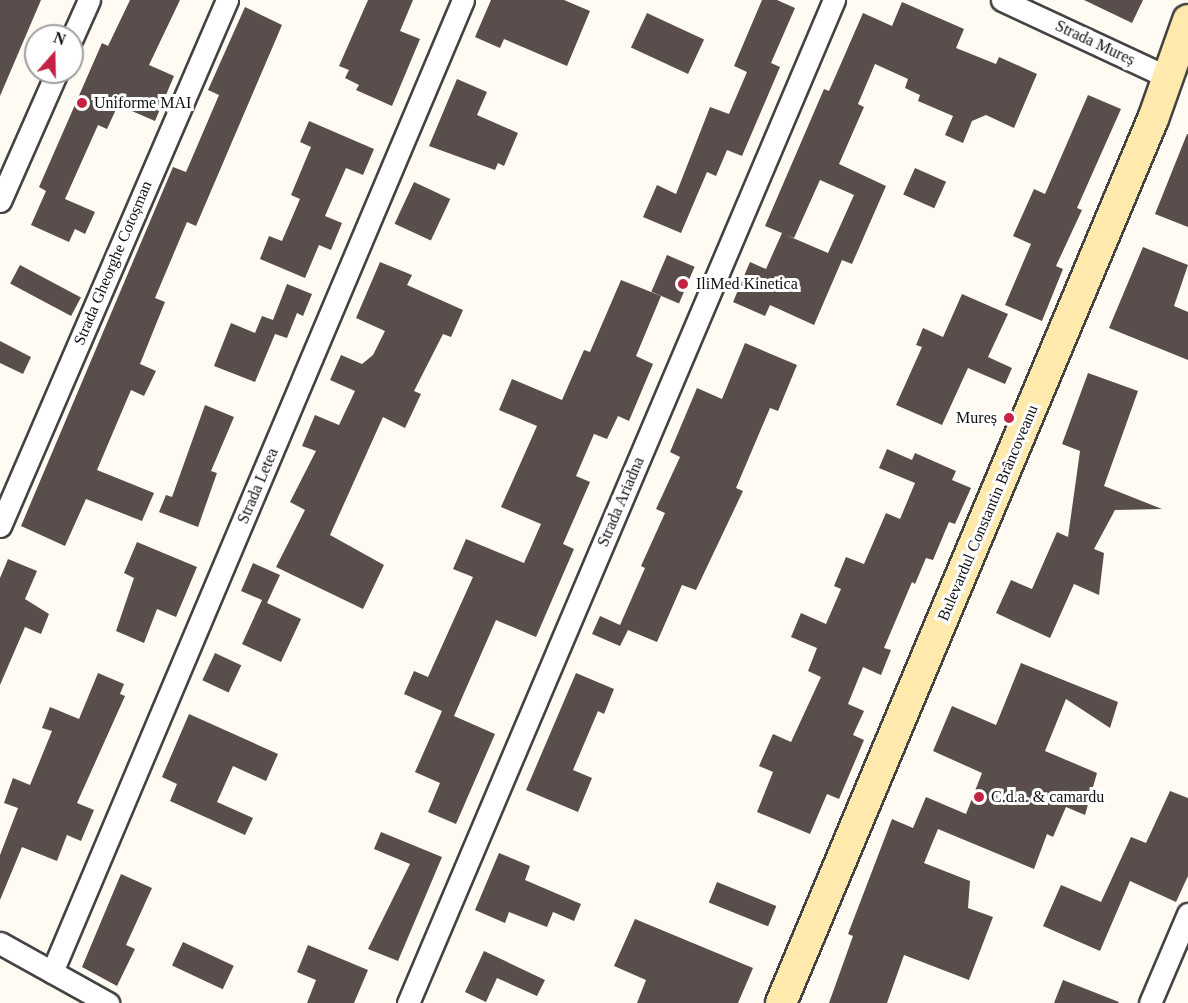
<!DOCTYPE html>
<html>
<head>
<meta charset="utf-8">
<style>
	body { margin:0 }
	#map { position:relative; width:1188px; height:1003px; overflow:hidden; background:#fffaf2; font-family:Georgia,serif }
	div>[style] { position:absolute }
	.building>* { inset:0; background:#594e4b; transform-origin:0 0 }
	.roads { filter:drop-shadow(2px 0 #434343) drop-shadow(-2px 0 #434343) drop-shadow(0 2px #434343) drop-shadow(0 -2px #434343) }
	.street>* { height:21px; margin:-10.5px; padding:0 10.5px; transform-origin:10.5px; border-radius:10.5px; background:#fff }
	.secondary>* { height:30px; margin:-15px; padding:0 15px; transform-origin:15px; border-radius:15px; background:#ffe9ad }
	.dots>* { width:16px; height:16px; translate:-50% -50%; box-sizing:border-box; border:3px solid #fff; border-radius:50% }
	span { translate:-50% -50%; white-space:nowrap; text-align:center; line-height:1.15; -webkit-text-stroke:6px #fff; paint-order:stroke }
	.street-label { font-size:16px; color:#101010 }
	.poi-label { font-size:16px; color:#101010 }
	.left { translate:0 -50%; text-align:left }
	.right { translate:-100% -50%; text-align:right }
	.north { position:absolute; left:24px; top:24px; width:60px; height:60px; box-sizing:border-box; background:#fff; border:2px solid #9f9f9f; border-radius:50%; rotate:20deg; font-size:16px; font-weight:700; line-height:24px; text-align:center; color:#101010 }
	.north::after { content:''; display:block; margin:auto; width:21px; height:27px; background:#c52344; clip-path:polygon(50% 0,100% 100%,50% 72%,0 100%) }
</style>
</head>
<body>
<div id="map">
	<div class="building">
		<div style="clip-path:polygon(0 0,41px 0,0 96px)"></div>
		<div style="clip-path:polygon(130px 0,180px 0,149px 65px,174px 76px,155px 121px,118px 105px,107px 129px,98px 125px,65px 199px,95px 212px,85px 234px,75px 229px,69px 242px,31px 225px,46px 191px,39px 187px,102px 43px,108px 46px)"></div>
		<div style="clip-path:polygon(368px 0,413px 0,400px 31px,420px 39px,392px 106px,356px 90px,359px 85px,345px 78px,349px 70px,339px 66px)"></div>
		<div style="clip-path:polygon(491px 0,564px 0,590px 11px,567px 66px,504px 39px,500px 48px,475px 37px)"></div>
		<div style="clip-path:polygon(762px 0,777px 0,795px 8px,771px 63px,780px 67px,742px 156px,727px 150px,716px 176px,707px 172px,681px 233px,643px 217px,657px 185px,676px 194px,710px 107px,729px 114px,747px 72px,734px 66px)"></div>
		<div style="clip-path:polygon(1084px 0,1143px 0,1132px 23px)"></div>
		<div style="clip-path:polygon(evenodd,902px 2px,964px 29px,956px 48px,996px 64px,999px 57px,1037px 74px,1014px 128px,986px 115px,972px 121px,963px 143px,945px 135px,953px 116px,918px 101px,920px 95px,905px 88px,908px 79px,875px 64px,858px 104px,864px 107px,839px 164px,886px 186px,852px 264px,842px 260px,814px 325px,770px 305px,765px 316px,733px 302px,750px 262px,766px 269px,782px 233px,765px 226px,824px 89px,829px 91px,863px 13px,892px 26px,902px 2px,820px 180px,854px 195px,828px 253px,786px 235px,794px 238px,820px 180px)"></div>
		<div style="clip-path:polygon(245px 7px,282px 25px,196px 226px,187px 222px,155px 298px,165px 302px,140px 364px,156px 371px,144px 396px,131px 390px,97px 470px,154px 493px,142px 521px,86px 499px,65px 546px,21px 526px,173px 167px,186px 172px,219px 95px,208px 90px)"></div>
		<div style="left:647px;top:13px;width:63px;height:38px;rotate:25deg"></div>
		<div style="clip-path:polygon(457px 79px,487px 92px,477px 115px,518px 133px,504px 166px,498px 163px,495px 170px,429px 146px)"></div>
		<div style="clip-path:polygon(1088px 95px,1121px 109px,1077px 208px,1082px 210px,1056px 266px,1063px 269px,1042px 321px,1005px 305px,1031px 244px,1013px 236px,1034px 189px,1045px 194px)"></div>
		<div style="clip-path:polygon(309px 121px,374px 149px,363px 175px,346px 168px,325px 216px,342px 223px,331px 250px,319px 245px,305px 278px,260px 259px,269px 236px,282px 241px,300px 199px,291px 195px,311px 147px,300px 142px)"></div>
		<div style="clip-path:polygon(1187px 134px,1188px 134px,1188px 227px,1155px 214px)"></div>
		<div style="left:915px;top:168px;width:34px;height:29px;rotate:24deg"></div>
		<div style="left:414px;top:182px;width:40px;height:46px;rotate:25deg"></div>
		<div style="clip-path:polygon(1143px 247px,1188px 265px,1174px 306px,1188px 312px,1188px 360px,1109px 328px)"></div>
		<div style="left:667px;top:255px;width:30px;height:40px;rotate:23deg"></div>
		<div style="clip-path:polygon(380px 262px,412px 275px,407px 285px,463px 310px,451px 337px,443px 334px,414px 391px,421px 394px,405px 428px,383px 417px,330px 535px,384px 565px,363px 609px,276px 567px,305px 510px,290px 502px,316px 451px,302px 446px,315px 415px,339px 425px,355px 391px,330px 380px,341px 355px,362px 364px,373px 355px,385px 331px,356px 318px)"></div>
		<div style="left:20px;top:265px;width:69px;height:21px;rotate:28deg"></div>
		<div style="clip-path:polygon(621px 280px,661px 296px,636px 356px,653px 364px,629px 421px,618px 416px,607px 439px,594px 434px,576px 476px,590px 482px,563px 544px,574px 549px,536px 637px,496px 620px,454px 716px,495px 734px,456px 824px,428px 812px,440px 783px,415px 772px,442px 711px,404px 694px,414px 671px,428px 677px,473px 577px,453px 569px,466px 539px,524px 563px,541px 524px,501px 507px,537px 426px,499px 410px,512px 379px,562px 400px,584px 350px,590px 352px)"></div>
		<div style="clip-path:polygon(287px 284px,312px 294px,303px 316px,297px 313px,287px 338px,275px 334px,255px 382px,214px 366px,231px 323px,255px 333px,262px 316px,273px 320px)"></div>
		<div style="clip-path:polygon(962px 294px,1008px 314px,988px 357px,1012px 368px,1005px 384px,968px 368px,942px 425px,896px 405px,922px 347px,916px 345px,923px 328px,943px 337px)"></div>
		<div style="clip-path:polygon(0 341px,31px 357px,23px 374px,0 363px)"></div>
		<div style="clip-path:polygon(745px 343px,797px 365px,778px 411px,770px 408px,736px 488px,743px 491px,696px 590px,682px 585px,657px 642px,628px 630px,620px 646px,592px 634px,600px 616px,620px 625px,645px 568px,641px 566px,665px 513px,656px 509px,680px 457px,670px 452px,697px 388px,722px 399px)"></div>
		<div style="clip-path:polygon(1088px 373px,1138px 391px,1104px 486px,1162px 509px,1115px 510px,1094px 549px,1104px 553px,1099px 595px,1074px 584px,1050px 638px,996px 613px,1011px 580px,1032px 589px,1057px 532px,1068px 537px,1080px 451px,1062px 444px)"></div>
		<div style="clip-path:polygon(205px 405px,234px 417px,211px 471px,217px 473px,198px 527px,159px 512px,166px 495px,172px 497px)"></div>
		<div style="clip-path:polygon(887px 449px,912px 460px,915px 453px,956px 471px,952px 480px,971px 488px,955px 524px,949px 522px,933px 560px,926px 558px,915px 584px,912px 582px,884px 648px,891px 650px,881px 675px,863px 667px,848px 704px,864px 711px,853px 735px,864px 740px,839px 799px,827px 794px,810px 834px,757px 812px,773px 772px,759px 766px,773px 734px,791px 742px,821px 677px,808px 671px,817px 648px,791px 637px,801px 613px,826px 624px,841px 589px,834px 586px,846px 557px,864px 564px,886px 513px,900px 519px,915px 483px,879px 468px)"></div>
		<div style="clip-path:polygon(137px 542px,197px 567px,176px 617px,157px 609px,144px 643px,116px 631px,134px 578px,124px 573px)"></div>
		<div style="clip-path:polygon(8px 559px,37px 571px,25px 599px,49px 614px,41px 634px,25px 627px,0 685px,0 578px)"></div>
		<div style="clip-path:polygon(253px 563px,280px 575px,267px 603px,301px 619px,281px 662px,242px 644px,262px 600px,241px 591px)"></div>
		<div style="left:215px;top:653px;width:29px;height:30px;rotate:25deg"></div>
		<div style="clip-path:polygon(1021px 663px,1118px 702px,1110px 728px,1066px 699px,1045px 751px,1097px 773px,1085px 815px,1066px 807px,1053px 837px,1047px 834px,1034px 869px,938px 829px,924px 863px,970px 881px,968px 908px,993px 917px,969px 980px,904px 955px,887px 1003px,829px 1003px,853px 936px,848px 934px,892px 819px,913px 828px,926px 797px,966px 814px,982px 773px,933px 751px,952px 706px,996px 725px)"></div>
		<div style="clip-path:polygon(98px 673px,124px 684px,120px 694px,125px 696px,77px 803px,94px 810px,81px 841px,67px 835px,57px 861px,22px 847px,0 900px,0 855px,18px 808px,4px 803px,13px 778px,30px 785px,52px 731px,42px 728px,50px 707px,79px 719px)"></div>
		<div style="clip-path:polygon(576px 673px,614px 689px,604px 714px,598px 711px,573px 770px,592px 778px,578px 812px,526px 790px)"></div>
		<div style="clip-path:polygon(189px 714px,278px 754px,266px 781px,233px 766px,217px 802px,253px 818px,245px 835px,170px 801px,177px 784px,162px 777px)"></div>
		<div style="clip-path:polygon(1170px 791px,1188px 798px,1188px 876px,1176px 902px,1130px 881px,1100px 951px,1043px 926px,1061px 885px,1101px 902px,1131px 837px,1146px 843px)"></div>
		<div style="clip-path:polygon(381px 832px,442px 857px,398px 961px,368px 949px,410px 864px,374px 849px)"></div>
		<div style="clip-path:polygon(499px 853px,530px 866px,525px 880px,581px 904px,574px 921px,553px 912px,547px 927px,509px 912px,505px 923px,475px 910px)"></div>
		<div style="clip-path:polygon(121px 874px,152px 888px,126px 945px,135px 949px,117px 986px,82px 967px)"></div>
		<div style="left:717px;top:882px;width:64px;height:22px;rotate:22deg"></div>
		<div style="clip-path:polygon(635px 919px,753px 968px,738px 1003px,637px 1003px,646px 980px,614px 966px)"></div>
		<div style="left:183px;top:942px;width:56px;height:26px;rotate:25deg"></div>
		<div style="clip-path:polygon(308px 945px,368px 970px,354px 1003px,307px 1003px,316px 980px,297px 972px)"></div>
		<div style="clip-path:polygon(484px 951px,545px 980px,537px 996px,497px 978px,486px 1002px,465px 992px)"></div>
		<div style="clip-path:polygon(1063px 980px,1119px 1002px,1118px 1003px,1054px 1003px)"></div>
	</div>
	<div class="roads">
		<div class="street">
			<div style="left:1002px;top:0;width:182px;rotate:25deg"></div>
			<div style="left:72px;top:38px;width:42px;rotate:-65.9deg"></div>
			<div style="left:0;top:201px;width:141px;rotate:-66.2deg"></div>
			<div style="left:0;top:526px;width:573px;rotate:-66.66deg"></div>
			<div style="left:0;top:943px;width:124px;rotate:29.1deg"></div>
			<div style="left:52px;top:972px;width:1055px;rotate:-67.08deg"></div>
			<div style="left:408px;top:1003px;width:1090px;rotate:-66.99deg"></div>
			<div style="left:1150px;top:1003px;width:97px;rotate:-66.9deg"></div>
		</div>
		<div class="secondary">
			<div style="left:781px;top:1003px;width:959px;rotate:-67.18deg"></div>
			<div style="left:1153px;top:119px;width:105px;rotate:-70.5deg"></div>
		</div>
	</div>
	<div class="dots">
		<div style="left:82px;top:103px;background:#c52344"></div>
		<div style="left:683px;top:284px;background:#c52344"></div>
		<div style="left:1009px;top:418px;background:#c52344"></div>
		<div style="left:979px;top:797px;background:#c52344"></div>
	</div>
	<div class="street-label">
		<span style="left:1095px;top:43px;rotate:25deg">Strada Mureș</span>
		<span style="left:113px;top:263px;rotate:-67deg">Strada Gheorghe Cotoșman</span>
		<span style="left:258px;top:486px;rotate:-67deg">Strada Letea</span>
		<span style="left:621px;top:502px;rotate:-67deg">Strada Ariadna</span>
		<span style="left:988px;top:513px;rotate:-67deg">Bulevardul Constantin Brâncoveanu</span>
	</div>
	<div class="poi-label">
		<span class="left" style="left:94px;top:103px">Uniforme MAI</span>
		<span class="left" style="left:696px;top:284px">IliMed Kinetica</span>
		<span class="right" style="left:997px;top:418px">Mureș</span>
		<span class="left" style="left:991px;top:797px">C.d.a. &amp; camardu</span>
	</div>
	<div class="north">N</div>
</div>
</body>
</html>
